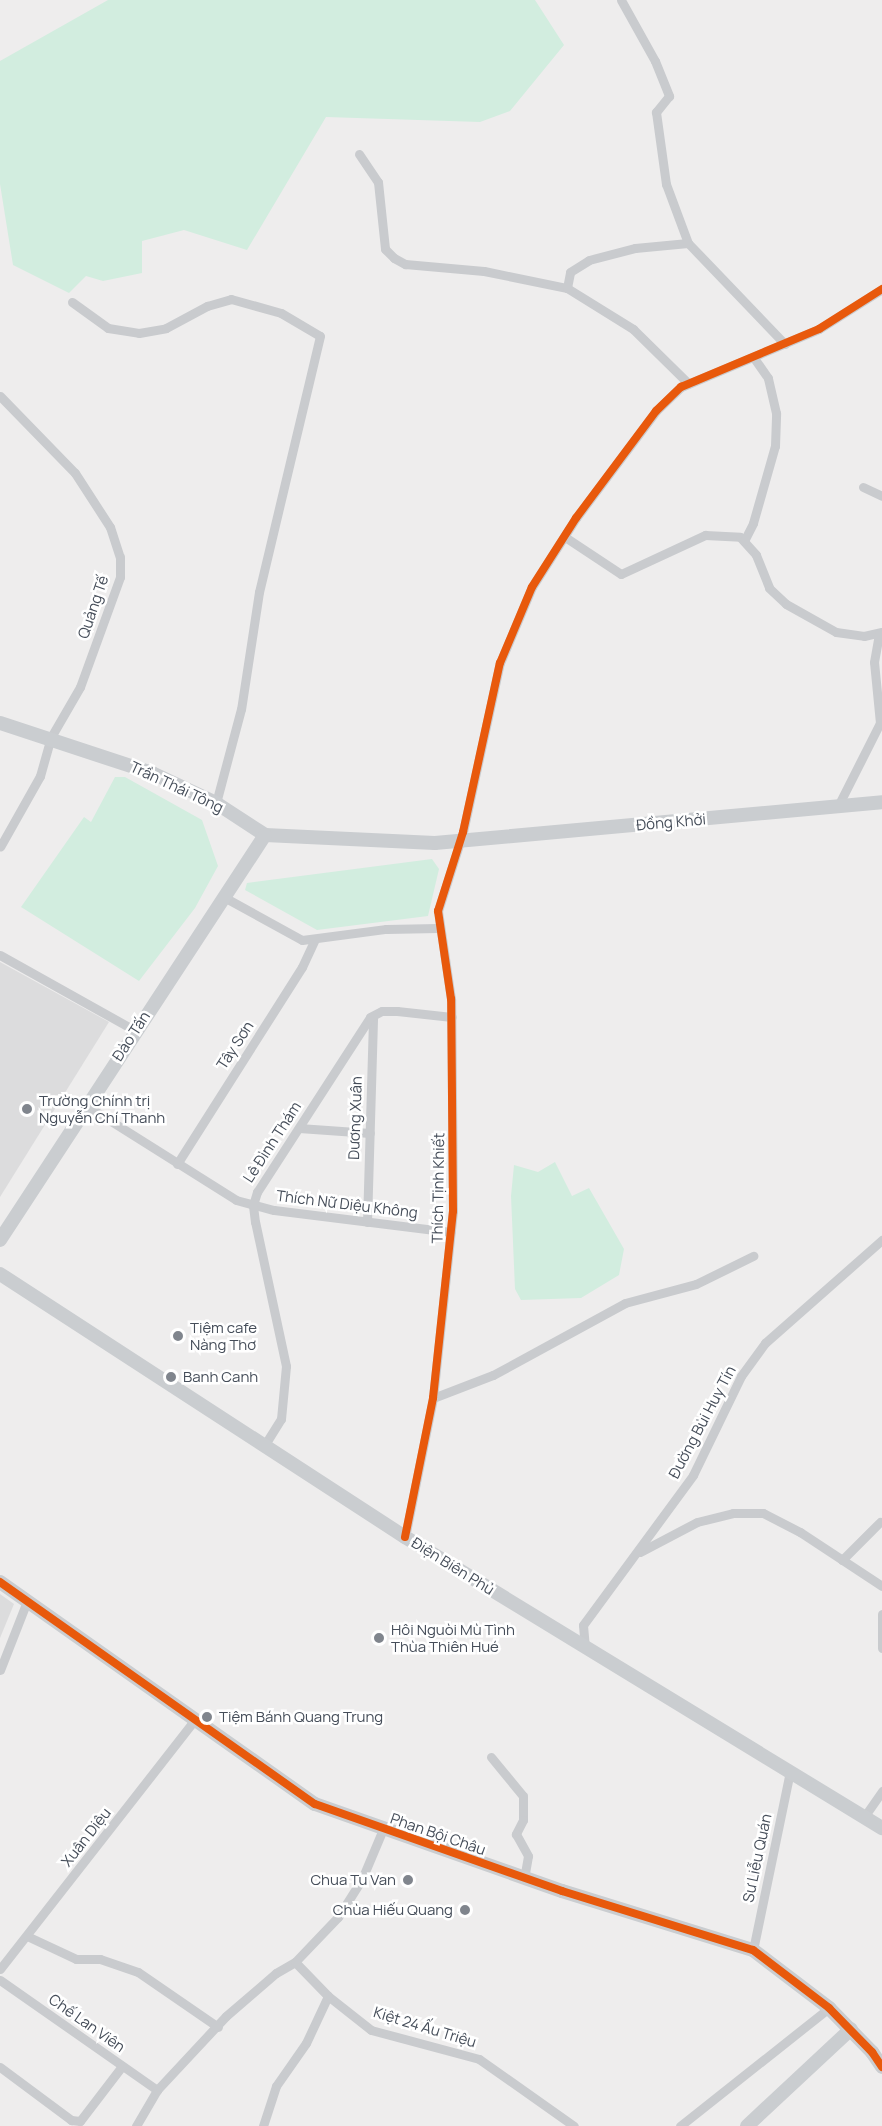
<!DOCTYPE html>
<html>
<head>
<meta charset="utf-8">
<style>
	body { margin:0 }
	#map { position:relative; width:882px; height:2126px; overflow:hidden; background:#eeeded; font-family:Manrope,sans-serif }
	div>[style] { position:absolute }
	.education>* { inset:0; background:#dcdcdd }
	.green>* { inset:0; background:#d2eddf }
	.street>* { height:9px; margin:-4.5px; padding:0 4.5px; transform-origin:4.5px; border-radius:4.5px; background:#c9cbce }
	.secondary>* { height:14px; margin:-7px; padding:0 7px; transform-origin:7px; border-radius:7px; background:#cacdd0 }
	.cycleway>* { height:8px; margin:-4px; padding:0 4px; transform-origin:4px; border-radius:4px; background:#e8590c }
	.dots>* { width:16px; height:16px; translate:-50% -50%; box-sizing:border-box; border:3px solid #fff; border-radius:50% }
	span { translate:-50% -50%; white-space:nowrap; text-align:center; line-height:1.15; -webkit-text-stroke:5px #fff; paint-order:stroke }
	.street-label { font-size:15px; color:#454d59 }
	.poi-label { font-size:15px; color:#454d59 }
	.left { translate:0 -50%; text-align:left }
	.right { translate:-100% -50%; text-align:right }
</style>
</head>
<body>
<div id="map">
	<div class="education">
		<div style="clip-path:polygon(0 962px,109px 1022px,0 1197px)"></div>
		<div style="clip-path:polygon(0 1594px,14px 1604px,0 1638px)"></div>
	</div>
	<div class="green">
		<div style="clip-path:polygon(108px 0,535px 0,564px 45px,510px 111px,480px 122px,326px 117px,247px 250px,184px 230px,142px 241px,142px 273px,103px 281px,86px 276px,69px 293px,13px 265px,0 184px,0 61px)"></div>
		<div style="clip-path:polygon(115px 777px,125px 777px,202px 820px,218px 866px,195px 908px,139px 981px,21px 907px,84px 817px,91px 822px)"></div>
		<div style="clip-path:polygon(432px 859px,439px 869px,428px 916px,317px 930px,245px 890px,247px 883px)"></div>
		<div style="clip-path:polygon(555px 1162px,572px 1196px,589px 1188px,624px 1249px,619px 1275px,581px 1298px,521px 1300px,515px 1289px,511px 1196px,514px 1165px,538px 1172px)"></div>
	</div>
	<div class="street">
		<div style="left:621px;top:0;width:70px;rotate:60.9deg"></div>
		<div style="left:655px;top:61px;width:38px;rotate:68deg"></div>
		<div style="left:669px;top:96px;width:21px;rotate:129deg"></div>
		<div style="left:656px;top:112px;width:73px;rotate:82.1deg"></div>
		<div style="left:666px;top:184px;width:63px;rotate:69.6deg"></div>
		<div style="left:688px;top:243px;width:140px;rotate:46.2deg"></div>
		<div style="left:359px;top:154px;width:34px;rotate:56deg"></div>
		<div style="left:378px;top:182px;width:67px;rotate:84deg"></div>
		<div style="left:385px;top:249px;width:13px;rotate:45deg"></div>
		<div style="left:394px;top:258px;width:13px;rotate:29deg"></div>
		<div style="left:405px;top:264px;width:79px;rotate:5.1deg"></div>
		<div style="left:484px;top:271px;width:85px;rotate:11.6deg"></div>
		<div style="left:567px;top:288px;width:78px;rotate:31.8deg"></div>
		<div style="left:633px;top:329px;width:78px;rotate:44.5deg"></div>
		<div style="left:567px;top:288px;width:16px;rotate:-79deg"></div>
		<div style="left:570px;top:272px;width:22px;rotate:-32deg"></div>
		<div style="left:589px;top:260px;width:48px;rotate:-14.6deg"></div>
		<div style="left:635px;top:248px;width:53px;rotate:-5.4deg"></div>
		<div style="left:72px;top:302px;width:44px;rotate:35.8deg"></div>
		<div style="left:108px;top:328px;width:31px;rotate:9deg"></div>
		<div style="left:139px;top:333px;width:27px;rotate:-10deg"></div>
		<div style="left:166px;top:328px;width:47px;rotate:-28.2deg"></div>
		<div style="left:207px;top:306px;width:25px;rotate:-16deg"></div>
		<div style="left:231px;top:299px;width:52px;rotate:15.6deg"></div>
		<div style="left:281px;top:313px;width:45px;rotate:30.5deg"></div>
		<div style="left:320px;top:336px;width:263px;rotate:103.4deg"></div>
		<div style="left:259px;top:592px;width:118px;rotate:98.7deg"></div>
		<div style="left:241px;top:709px;width:97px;rotate:104.9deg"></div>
		<div style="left:0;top:396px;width:107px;rotate:45.8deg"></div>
		<div style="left:75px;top:473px;width:64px;rotate:57.1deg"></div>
		<div style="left:110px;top:527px;width:32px;rotate:72deg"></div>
		<div style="left:120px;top:557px;width:20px;rotate:90deg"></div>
		<div style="left:120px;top:577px;width:117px;rotate:110deg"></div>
		<div style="left:80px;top:687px;width:58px;rotate:120.1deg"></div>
		<div style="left:51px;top:737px;width:41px;rotate:105.8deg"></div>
		<div style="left:40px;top:776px;width:81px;rotate:119.4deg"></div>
		<div style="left:863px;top:487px;width:21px;rotate:25deg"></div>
		<div style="left:565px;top:537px;width:67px;rotate:33.5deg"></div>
		<div style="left:621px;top:574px;width:93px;rotate:-24.9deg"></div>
		<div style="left:705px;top:535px;width:35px;rotate:3deg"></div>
		<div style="left:740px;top:537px;width:24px;rotate:48deg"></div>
		<div style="left:756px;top:555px;width:35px;rotate:68deg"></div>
		<div style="left:769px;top:588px;width:23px;rotate:43deg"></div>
		<div style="left:786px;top:604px;width:57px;rotate:29.2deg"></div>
		<div style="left:836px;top:632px;width:28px;rotate:8deg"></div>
		<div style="left:864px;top:636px;width:18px;rotate:-13deg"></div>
		<div style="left:744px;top:541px;width:20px;rotate:-63deg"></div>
		<div style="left:753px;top:523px;width:80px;rotate:-74.1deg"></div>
		<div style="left:775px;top:446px;width:33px;rotate:-88deg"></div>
		<div style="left:776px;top:413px;width:36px;rotate:-103deg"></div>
		<div style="left:768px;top:378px;width:24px;rotate:-125deg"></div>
		<div style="left:838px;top:806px;width:93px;rotate:-63.2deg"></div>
		<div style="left:880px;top:723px;width:61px;rotate:-95.6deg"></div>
		<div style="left:874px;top:662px;width:29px;rotate:-80deg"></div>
		<div style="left:222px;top:896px;width:91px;rotate:28.8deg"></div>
		<div style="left:302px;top:940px;width:85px;rotate:-7.5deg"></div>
		<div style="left:386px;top:929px;width:52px;rotate:-1.1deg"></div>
		<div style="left:0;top:955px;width:154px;rotate:29.2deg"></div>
		<div style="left:87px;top:1106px;width:176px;rotate:32.2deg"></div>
		<div style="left:236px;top:1200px;width:39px;rotate:15deg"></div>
		<div style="left:274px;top:1210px;width:178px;rotate:7.1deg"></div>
		<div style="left:299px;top:1128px;width:71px;rotate:4deg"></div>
		<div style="left:177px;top:1164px;width:233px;rotate:-57.6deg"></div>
		<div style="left:302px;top:967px;width:29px;rotate:-65deg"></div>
		<div style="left:367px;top:1222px;width:206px;rotate:-88.3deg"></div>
		<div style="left:433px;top:1398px;width:64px;rotate:-21deg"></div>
		<div style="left:493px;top:1375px;width:150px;rotate:-28.6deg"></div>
		<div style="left:625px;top:1303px;width:73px;rotate:-15deg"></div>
		<div style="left:696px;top:1284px;width:64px;rotate:-26.2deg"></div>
		<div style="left:264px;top:1446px;width:32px;rotate:-58deg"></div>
		<div style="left:281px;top:1419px;width:53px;rotate:-84.6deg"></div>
		<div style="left:286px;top:1366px;width:147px;rotate:-102.1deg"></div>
		<div style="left:255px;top:1222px;width:17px;rotate:-97deg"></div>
		<div style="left:253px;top:1205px;width:14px;rotate:-73deg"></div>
		<div style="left:257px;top:1192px;width:208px;rotate:-57.1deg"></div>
		<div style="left:370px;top:1017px;width:13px;rotate:-27deg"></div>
		<div style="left:382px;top:1011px;width:15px"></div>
		<div style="left:397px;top:1011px;width:55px;rotate:6.2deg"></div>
		<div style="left:405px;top:1537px;width:142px;rotate:-78.6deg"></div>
		<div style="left:433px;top:1398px;width:188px;rotate:-83.9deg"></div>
		<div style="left:453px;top:1211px;width:212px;rotate:-90.5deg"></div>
		<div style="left:451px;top:999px;width:89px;rotate:-98.4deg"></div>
		<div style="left:438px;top:911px;width:83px;rotate:-72.4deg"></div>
		<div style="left:463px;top:832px;width:173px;rotate:-77.7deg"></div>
		<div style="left:500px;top:663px;width:82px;rotate:-67.2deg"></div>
		<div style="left:532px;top:587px;width:82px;rotate:-57.5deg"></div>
		<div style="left:576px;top:518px;width:134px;rotate:-53.2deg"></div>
		<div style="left:656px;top:411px;width:35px;rotate:-44deg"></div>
		<div style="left:681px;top:387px;width:150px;rotate:-22.8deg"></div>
		<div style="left:819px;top:329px;width:75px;rotate:-32.4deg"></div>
		<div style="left:640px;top:1552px;width:64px;rotate:-27.8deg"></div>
		<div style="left:697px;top:1522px;width:37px;rotate:-14deg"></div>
		<div style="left:733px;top:1513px;width:30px"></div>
		<div style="left:763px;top:1513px;width:42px;rotate:27.2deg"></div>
		<div style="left:800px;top:1532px;width:98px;rotate:33.4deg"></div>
		<div style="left:842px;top:1560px;width:54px;rotate:-45deg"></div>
		<div style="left:882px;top:1614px;width:34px;rotate:90deg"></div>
		<div style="left:585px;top:1648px;width:23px;rotate:-95deg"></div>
		<div style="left:583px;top:1625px;width:186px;rotate:-53.7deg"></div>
		<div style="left:693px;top:1475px;width:110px;rotate:-64.1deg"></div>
		<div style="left:741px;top:1376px;width:41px;rotate:-54deg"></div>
		<div style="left:765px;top:1343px;width:156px;rotate:-41.4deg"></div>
		<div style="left:0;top:1670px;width:74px;rotate:-68.6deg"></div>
		<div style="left:491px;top:1757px;width:50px;rotate:50.6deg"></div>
		<div style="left:523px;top:1796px;width:24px;rotate:90deg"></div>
		<div style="left:523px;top:1820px;width:16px;rotate:117deg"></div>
		<div style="left:516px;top:1834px;width:25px;rotate:61deg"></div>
		<div style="left:528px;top:1856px;width:22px;rotate:100deg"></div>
		<div style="left:864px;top:1817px;width:32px;rotate:-55deg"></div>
		<div style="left:27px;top:1936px;width:54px;rotate:25.1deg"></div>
		<div style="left:76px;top:1959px;width:24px"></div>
		<div style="left:100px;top:1959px;width:40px;rotate:18.9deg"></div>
		<div style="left:138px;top:1972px;width:97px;rotate:34.5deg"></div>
		<div style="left:753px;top:1950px;width:182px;rotate:-78.3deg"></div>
		<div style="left:0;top:1969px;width:315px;rotate:-52deg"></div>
		<div style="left:0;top:1980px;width:192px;rotate:35deg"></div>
		<div style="left:328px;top:1996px;width:55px;rotate:38.3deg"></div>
		<div style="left:371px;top:2030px;width:112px;rotate:15deg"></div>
		<div style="left:479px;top:2059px;width:116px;rotate:35.2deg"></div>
		<div style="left:0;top:2067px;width:89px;rotate:36.7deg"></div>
		<div style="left:71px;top:2120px;width:9px;rotate:6deg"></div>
		<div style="left:80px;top:2121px;width:69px;rotate:-52.6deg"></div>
		<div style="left:136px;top:2126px;width:42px;rotate:-59.7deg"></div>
		<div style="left:157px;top:2090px;width:101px;rotate:-47deg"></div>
		<div style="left:226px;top:2016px;width:66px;rotate:-40.7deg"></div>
		<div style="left:276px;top:1973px;width:22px;rotate:-30deg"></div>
		<div style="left:295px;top:1962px;width:62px;rotate:-46.3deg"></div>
		<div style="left:338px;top:1917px;width:45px;rotate:-57.7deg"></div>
		<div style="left:362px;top:1879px;width:54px;rotate:-67.2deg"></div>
		<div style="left:263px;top:2126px;width:42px;rotate:-72deg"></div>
		<div style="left:276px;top:2086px;width:52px;rotate:-55.1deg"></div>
		<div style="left:306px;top:2043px;width:52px;rotate:-64.9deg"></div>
		<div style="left:328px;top:1996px;width:47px;rotate:-134.1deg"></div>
		<div style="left:680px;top:2126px;width:190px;rotate:-38.4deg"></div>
	</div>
	<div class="secondary">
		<div style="left:0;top:723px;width:160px;rotate:18.2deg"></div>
		<div style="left:152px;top:773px;width:71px;rotate:25.1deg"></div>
		<div style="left:216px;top:803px;width:59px;rotate:33.1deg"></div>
		<div style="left:265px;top:835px;width:170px;rotate:2.7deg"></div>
		<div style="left:435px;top:843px;width:449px;rotate:-5.2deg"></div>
		<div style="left:0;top:1240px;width:484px;rotate:-56.8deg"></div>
		<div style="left:0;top:1274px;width:483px;rotate:33deg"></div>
		<div style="left:405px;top:1537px;width:559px;rotate:31.39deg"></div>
		<div style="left:0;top:1582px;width:385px;rotate:35.2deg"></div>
		<div style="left:315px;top:1804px;width:262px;rotate:19.4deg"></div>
		<div style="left:562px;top:1891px;width:200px;rotate:17.2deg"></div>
		<div style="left:753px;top:1950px;width:96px;rotate:37.3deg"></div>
		<div style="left:829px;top:2008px;width:62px;rotate:45.7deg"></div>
		<div style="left:872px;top:2052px;width:18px;rotate:56deg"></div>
		<div style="left:747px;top:2126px;width:142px;rotate:-43deg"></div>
	</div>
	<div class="cycleway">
		<div style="left:405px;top:1537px;width:142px;rotate:-78.6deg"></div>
		<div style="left:433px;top:1398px;width:188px;rotate:-83.9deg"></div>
		<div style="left:453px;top:1211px;width:212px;rotate:-90.5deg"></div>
		<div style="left:451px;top:999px;width:89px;rotate:-98.4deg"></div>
		<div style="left:438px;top:911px;width:83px;rotate:-72.4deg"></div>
		<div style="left:463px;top:832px;width:173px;rotate:-77.7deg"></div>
		<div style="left:500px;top:663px;width:82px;rotate:-67.2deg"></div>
		<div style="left:532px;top:587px;width:82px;rotate:-57.5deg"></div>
		<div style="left:576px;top:518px;width:134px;rotate:-53.2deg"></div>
		<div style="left:656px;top:411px;width:35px;rotate:-44deg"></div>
		<div style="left:681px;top:387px;width:150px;rotate:-22.8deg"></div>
		<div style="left:819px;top:329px;width:75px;rotate:-32.4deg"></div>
		<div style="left:0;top:1582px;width:385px;rotate:35.2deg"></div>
		<div style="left:315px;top:1804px;width:262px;rotate:19.4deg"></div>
		<div style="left:562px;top:1891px;width:200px;rotate:17.2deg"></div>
		<div style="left:753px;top:1950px;width:96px;rotate:37.3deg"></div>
		<div style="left:829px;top:2008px;width:62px;rotate:45.7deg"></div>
		<div style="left:872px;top:2052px;width:18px;rotate:56deg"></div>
	</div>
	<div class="dots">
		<div style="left:27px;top:1109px;background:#80858d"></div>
		<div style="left:178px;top:1336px;background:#80858d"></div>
		<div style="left:171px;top:1377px;background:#80858d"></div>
		<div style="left:379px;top:1638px;background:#80858d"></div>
		<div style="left:207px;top:1717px;background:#80858d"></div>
		<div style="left:408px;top:1880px;background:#80858d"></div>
		<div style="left:465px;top:1910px;background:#80858d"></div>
	</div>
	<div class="street-label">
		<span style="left:93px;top:607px;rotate:-71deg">Quảng Tế</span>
		<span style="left:177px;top:787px;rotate:25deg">Trần Thái Tông</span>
		<span style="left:671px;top:822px;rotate:-5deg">Đồng Khởi</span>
		<span style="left:131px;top:1036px;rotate:-57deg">Đào Tấn</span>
		<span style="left:235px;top:1045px;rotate:-57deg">Tây Sơn</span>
		<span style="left:355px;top:1118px;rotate:-88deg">Dương Xuân</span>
		<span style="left:272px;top:1142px;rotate:-57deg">Lê Đình Thám</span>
		<span style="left:438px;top:1188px;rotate:-89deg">Thích Tịnh Khiết</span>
		<span style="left:347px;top:1204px;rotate:7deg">Thích Nữ Diệu Không</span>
		<span style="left:702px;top:1422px;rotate:-62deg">Đường Bùi Huy Tín</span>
		<span style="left:453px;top:1566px;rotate:32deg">Điện Biên Phủ</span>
		<span style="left:438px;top:1834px;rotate:19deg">Phan Bội Châu</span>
		<span style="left:86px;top:1837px;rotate:-52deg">Xuân Diệu</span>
		<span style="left:757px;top:1858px;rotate:-78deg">Sư Liễu Quán</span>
		<span style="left:87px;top:2023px;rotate:35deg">Chế Lan Viên</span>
		<span style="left:425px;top:2027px;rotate:17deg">Kiệt 24 Ấu Triệu</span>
	</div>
	<div class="poi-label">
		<span class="left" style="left:39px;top:1109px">Trường Chính trị<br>Nguyễn Chí Thanh</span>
		<span class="left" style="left:190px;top:1336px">Tiệm cafe<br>Nàng Thơ</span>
		<span class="left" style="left:183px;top:1377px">Banh Canh</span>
		<span class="left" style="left:391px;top:1638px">Hôi Nguòi Mù Tình<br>Thùa Thiên Hué</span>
		<span class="left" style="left:219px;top:1717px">Tiệm Bánh Quang Trung</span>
		<span class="right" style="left:396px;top:1880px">Chua Tu Van</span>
		<span class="right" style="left:453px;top:1910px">Chùa Hiếu Quang</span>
	</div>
</div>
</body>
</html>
